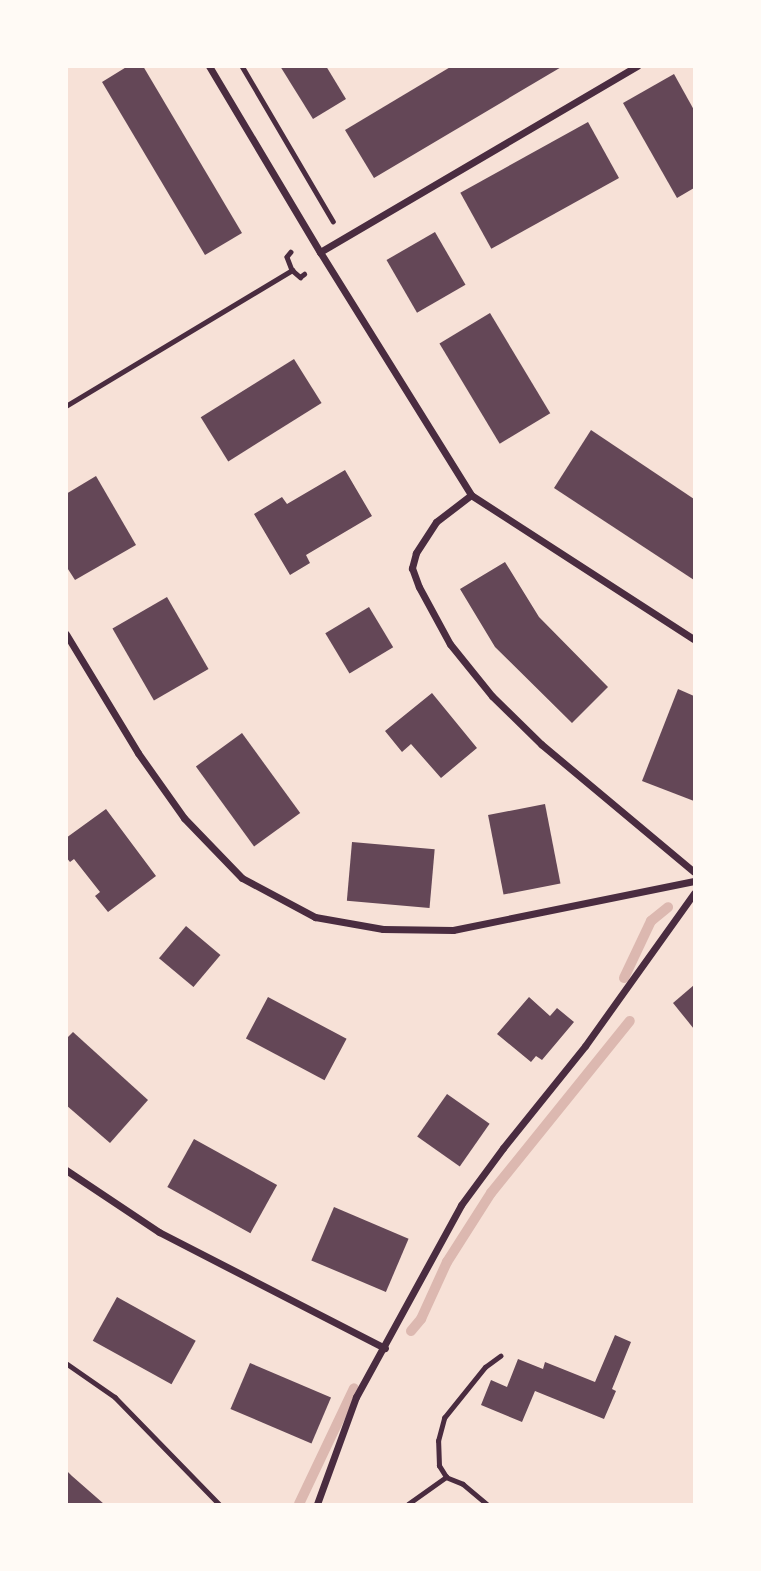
<!DOCTYPE html>
<html>
<head>
<meta charset="utf-8">
<style>
	body { margin:0 }
	#map { position:relative; width:761px; height:1571px; overflow:hidden; background:#f7e1d7; font-family:Arial,sans-serif }
	div>[style] { position:absolute }
	.stream>* { height:10px; margin:-5px; padding:0 5px; transform-origin:5px; border-radius:5px; background:#dcb8b0 }
	.building>* { inset:0; background:#644757; transform-origin:0 0 }
	.path>* { height:4.5px; margin:-2.25px; padding:0 2.25px; transform-origin:2.25px; border-radius:2.25px; background:#4a2c40 }
	.minor>* { height:7px; margin:-3.5px; padding:0 3.5px; transform-origin:3.5px; border-radius:3.5px; background:#4a2c40 }
	span { translate:-50% -50%; white-space:nowrap; text-align:center; line-height:1.15; -webkit-text-stroke:7px #fffaf5; paint-order:stroke }
	.frame { position:absolute; inset:0; border:68px solid #fffaf5; pointer-events:none }
</style>
</head>
<body>
<div id="map">
	<div class="stream">
		<div style="left:624px;top:978px;width:63px;rotate:-64.7deg"></div>
		<div style="left:651px;top:921px;width:22px;rotate:-39deg"></div>
		<div style="left:411px;top:1331px;width:16px;rotate:-50deg"></div>
		<div style="left:421px;top:1319px;width:63px;rotate:-65.5deg"></div>
		<div style="left:447px;top:1262px;width:82px;rotate:-57.5deg"></div>
		<div style="left:491px;top:1193px;width:221px;rotate:-51.1deg"></div>
		<div style="left:299px;top:1504px;width:128px;rotate:-64.6deg"></div>
	</div>
	<div class="building">
		<div style="clip-path:polygon(128px 66px,143px 66px,242px 233px,205px 255px,102px 82px)"></div>
		<div style="clip-path:polygon(280px 66px,326px 66px,346px 99px,313px 119px)"></div>
		<div style="clip-path:polygon(452px 66px,563px 66px,374px 178px,345px 130px)"></div>
		<div style="clip-path:polygon(674px 74px,694px 110px,694px 188px,677px 198px,623px 103px)"></div>
		<div style="left:588px;top:122px;width:64px;height:146px;rotate:61deg"></div>
		<div style="left:435px;top:232px;width:61px;height:56px;rotate:60deg"></div>
		<div style="left:490px;top:313px;width:117px;height:59px;rotate:59deg"></div>
		<div style="left:294px;top:359px;width:52px;height:110px;rotate:58deg"></div>
		<div style="clip-path:polygon(591px 430px,694px 499px,694px 580px,554px 488px)"></div>
		<div style="clip-path:polygon(345px 470px,372px 516px,306px 555px,310px 563px,290px 575px,254px 514px,282px 497px,287px 504px)"></div>
		<div style="clip-path:polygon(96px 476px,136px 545px,75px 580px,66px 566px,66px 494px)"></div>
		<div style="clip-path:polygon(505px 562px,539px 617px,608px 687px,572px 723px,495px 647px,460px 589px)"></div>
		<div style="left:167px;top:597px;width:83px;height:63px;rotate:60deg"></div>
		<div style="left:369px;top:607px;width:47px;height:51px;rotate:59deg"></div>
		<div style="clip-path:polygon(678px 689px,694px 696px,694px 801px,642px 781px)"></div>
		<div style="clip-path:polygon(432px 693px,477px 748px,441px 778px,411px 744px,402px 752px,385px 731px)"></div>
		<div style="left:242px;top:733px;width:99px;height:57px;rotate:54deg"></div>
		<div style="left:545px;top:804px;width:81px;height:58px;rotate:79deg"></div>
		<div style="clip-path:polygon(106px 809px,156px 876px,108px 912px,95px 896px,100px 892px,74px 859px,70px 862px,66px 857px,66px 838px)"></div>
		<div style="left:352px;top:842px;width:83px;height:59px;rotate:5deg"></div>
		<div style="left:186px;top:926px;width:45px;height:42px;rotate:40deg"></div>
		<div style="clip-path:polygon(694px 985px,694px 1029px,673px 1003px)"></div>
		<div style="left:268px;top:997px;width:89px;height:47px;rotate:28deg"></div>
		<div style="clip-path:polygon(529px 997px,550px 1016px,557px 1008px,574px 1022px,542px 1060px,536px 1056px,531px 1062px,497px 1034px)"></div>
		<div style="clip-path:polygon(73px 1032px,148px 1100px,110px 1143px,66px 1105px,66px 1039px)"></div>
		<div style="left:447px;top:1094px;width:52px;height:52px;rotate:35deg"></div>
		<div style="left:194px;top:1139px;width:95px;height:55px;rotate:29deg"></div>
		<div style="left:334px;top:1207px;width:81px;height:58px;rotate:23deg"></div>
		<div style="left:117px;top:1297px;width:90px;height:50px;rotate:29deg"></div>
		<div style="clip-path:polygon(615px 1335px,631px 1342px,612px 1389px,616px 1391px,604px 1419px,535px 1391px,522px 1422px,481px 1405px,491px 1380px,507px 1387px,518px 1359px,543px 1369px,545px 1362px,595px 1382px)"></div>
		<div style="left:250px;top:1363px;width:88px;height:50px;rotate:23deg"></div>
		<div style="clip-path:polygon(66px 1470px,72px 1476px,104px 1504px,66px 1504px)"></div>
	</div>
	<div class="path">
		<div style="left:242px;top:66px;width:180px;rotate:59.6deg"></div>
		<div style="left:291px;top:252px;width:6px;rotate:129deg"></div>
		<div style="left:287px;top:257px;width:14px;rotate:69deg"></div>
		<div style="left:66px;top:406px;width:264px;rotate:-31deg"></div>
		<div style="left:292px;top:270px;width:11px;rotate:41deg"></div>
		<div style="left:300px;top:277px;width:5px;rotate:-37deg"></div>
		<div style="left:66px;top:1363px;width:60px;rotate:34.8deg"></div>
		<div style="left:115px;top:1397px;width:149px;rotate:45.8deg"></div>
		<div style="left:446px;top:1477px;width:13px;rotate:-122deg"></div>
		<div style="left:439px;top:1466px;width:25px;rotate:-92deg"></div>
		<div style="left:438px;top:1441px;width:24px;rotate:-75deg"></div>
		<div style="left:444px;top:1418px;width:65px;rotate:-51.2deg"></div>
		<div style="left:485px;top:1367px;width:19px;rotate:-36deg"></div>
		<div style="left:408px;top:1504px;width:47px;rotate:-35.4deg"></div>
		<div style="left:446px;top:1477px;width:18px;rotate:22deg"></div>
		<div style="left:463px;top:1484px;width:31px;rotate:40deg"></div>
	</div>
	<div class="minor">
		<div style="left:209px;top:66px;width:217px;rotate:59.2deg"></div>
		<div style="left:320px;top:252px;width:286px;rotate:58.1deg"></div>
		<div style="left:471px;top:495px;width:265px;rotate:32.9deg"></div>
		<div style="left:320px;top:252px;width:368px;rotate:-30.4deg"></div>
		<div style="left:471px;top:495px;width:44px;rotate:142.4deg"></div>
		<div style="left:436px;top:522px;width:37px;rotate:123deg"></div>
		<div style="left:416px;top:553px;width:16px;rotate:105deg"></div>
		<div style="left:412px;top:568px;width:20px;rotate:70deg"></div>
		<div style="left:419px;top:587px;width:65px;rotate:61.5deg"></div>
		<div style="left:450px;top:644px;width:67px;rotate:51.1deg"></div>
		<div style="left:492px;top:696px;width:69px;rotate:44.4deg"></div>
		<div style="left:541px;top:744px;width:199px;rotate:39.9deg"></div>
		<div style="left:66px;top:634px;width:139px;rotate:58.8deg"></div>
		<div style="left:138px;top:753px;width:80px;rotate:54.7deg"></div>
		<div style="left:184px;top:818px;width:83px;rotate:46deg"></div>
		<div style="left:242px;top:878px;width:83px;rotate:28.1deg"></div>
		<div style="left:315px;top:917px;width:69px;rotate:10deg"></div>
		<div style="left:383px;top:929px;width:70px;rotate:0.8deg"></div>
		<div style="left:453px;top:930px;width:246px;rotate:-11.5deg"></div>
		<div style="left:66px;top:1170px;width:112px;rotate:33.7deg"></div>
		<div style="left:159px;top:1232px;width:254px;rotate:27.2deg"></div>
		<div style="left:317px;top:1504px;width:114px;rotate:-70deg"></div>
		<div style="left:356px;top:1397px;width:219px;rotate:-61.3deg"></div>
		<div style="left:461px;top:1205px;width:71px;rotate:-53.6deg"></div>
		<div style="left:503px;top:1148px;width:131px;rotate:-51.2deg"></div>
		<div style="left:585px;top:1046px;width:188px;rotate:-54.5deg"></div>
	</div>
	<div class="frame"></div>
</div>
</body>
</html>
